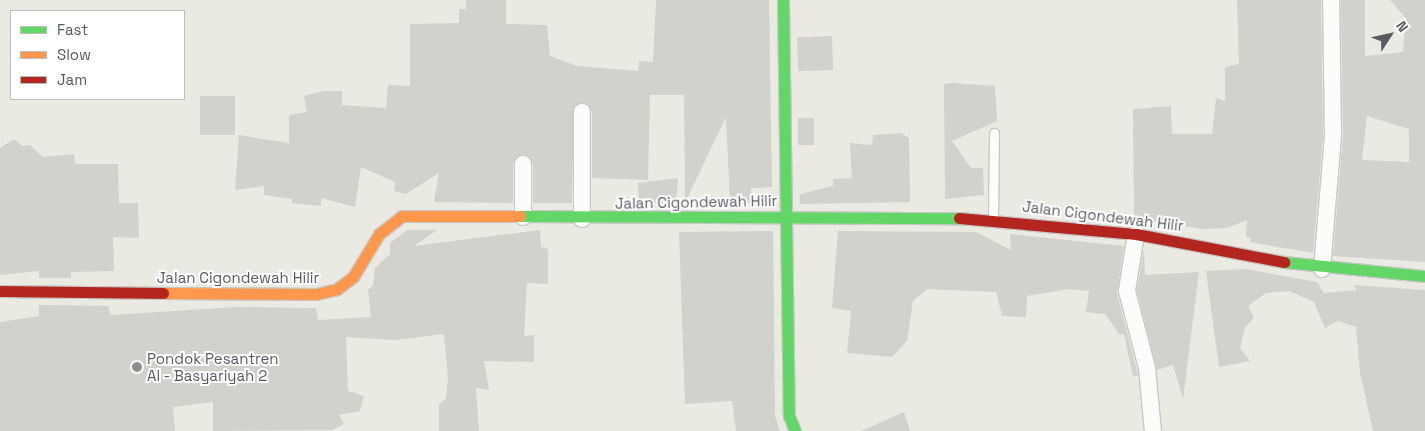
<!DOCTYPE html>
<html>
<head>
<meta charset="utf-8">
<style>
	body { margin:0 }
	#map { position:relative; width:1425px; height:431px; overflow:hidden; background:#eae9e2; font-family:"Space Grotesk",sans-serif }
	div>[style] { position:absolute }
	.building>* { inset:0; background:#d2d2cd; transform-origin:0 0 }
	.roads { filter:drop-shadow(1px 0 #c7c8c6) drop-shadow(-1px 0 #c7c8c6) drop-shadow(0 1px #c7c8c6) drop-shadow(0 -1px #c7c8c6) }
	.lane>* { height:9px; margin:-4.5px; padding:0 4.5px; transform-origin:4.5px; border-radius:4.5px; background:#fcfcfb }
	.street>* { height:16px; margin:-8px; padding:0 8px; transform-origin:8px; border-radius:8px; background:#fcfcfb }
	.fast>* { height:11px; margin:-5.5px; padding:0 5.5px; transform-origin:5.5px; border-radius:5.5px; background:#63d668 }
	.slow>* { height:11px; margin:-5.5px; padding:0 5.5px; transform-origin:5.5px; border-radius:5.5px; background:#ff974d }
	.jam>* { height:11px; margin:-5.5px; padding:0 5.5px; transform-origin:5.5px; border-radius:5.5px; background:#b3261e }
	.dots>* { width:14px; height:14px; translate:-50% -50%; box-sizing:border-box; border:2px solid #fff; border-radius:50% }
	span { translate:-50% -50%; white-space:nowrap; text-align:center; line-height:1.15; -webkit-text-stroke:4px #fff; paint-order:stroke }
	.street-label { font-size:15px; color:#585c62 }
	.poi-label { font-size:15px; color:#585c62 }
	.left { translate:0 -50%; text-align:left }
	.legend { position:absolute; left:10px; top:10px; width:175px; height:90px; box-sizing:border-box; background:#fff; border:1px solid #bcbec0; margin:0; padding:6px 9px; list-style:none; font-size:15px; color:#585c62 }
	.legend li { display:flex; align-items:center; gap:10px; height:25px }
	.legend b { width:25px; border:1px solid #bcbec0 }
	.north { position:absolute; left:1365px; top:10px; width:50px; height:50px; -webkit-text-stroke:4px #fff; paint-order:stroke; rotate:55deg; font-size:14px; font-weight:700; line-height:20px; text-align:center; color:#585c62 }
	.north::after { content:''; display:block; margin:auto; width:18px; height:22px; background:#585c62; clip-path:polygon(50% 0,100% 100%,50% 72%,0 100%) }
</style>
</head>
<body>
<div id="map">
	<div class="building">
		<div style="clip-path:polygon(466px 0,506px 0,506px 24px,547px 25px,550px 56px,577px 66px,638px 71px,639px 61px,653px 62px,656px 0,769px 0,772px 187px,751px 188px,752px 203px,730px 203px,726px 117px,685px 203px,684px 95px,650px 95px,648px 180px,592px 178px,592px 112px,587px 103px,574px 107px,572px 203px,533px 203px,533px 164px,523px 154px,513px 164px,513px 203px,434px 202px,439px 173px,406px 194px,394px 191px,395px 182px,361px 167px,355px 207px,321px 198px,321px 206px,292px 203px,292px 199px,264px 195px,264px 186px,235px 190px,239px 135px,289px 143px,289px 115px,307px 112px,304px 96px,324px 91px,342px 91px,342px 105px,386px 108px,388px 85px,410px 86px,410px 24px,459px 23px,459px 9px,466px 9px)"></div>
		<div style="clip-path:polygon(1237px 0,1321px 0,1323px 136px,1313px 253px,1250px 242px,1251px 237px,1246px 237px,1247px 220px,1227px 228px,1203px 229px,1134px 219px,1133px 109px,1171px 106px,1172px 134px,1212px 134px,1216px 98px,1225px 101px,1225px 67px,1239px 64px)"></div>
		<div style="clip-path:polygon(evenodd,1341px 0,1365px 0,1365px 56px,1403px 52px,1406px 18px,1390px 0,1425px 0,1425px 262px,1333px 256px,1343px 136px,1341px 0,1367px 116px,1409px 129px,1409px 162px,1362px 160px,1367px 116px)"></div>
		<div style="left:832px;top:36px;width:34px;height:35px;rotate:88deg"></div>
		<div style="clip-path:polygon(953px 83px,995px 86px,997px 121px,952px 141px,971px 168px,983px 168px,984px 195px,945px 199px,944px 84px)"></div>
		<div style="left:200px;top:96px;width:35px;height:39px"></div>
		<div style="left:798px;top:118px;width:16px;height:27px"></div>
		<div style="clip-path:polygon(901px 133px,909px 138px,910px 202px,800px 204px,800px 194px,833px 186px,833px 179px,852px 178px,850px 143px,872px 145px,873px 135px)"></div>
		<div style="clip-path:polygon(14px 139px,22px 146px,30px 145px,43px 157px,74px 154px,75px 164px,118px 164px,119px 203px,138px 203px,139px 238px,113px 237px,114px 271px,71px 272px,71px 278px,39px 278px,39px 271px,0 275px,0 148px)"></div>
		<div style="clip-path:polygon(678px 178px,676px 203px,639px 203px,638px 183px)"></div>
		<div style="clip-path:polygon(407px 230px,437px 230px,414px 246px,540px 230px,541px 247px,548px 249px,548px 284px,527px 283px,524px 336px,534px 335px,534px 362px,484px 361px,489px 390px,476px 388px,479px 431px,439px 431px,439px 404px,446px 399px,448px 378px,444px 334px,395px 340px,346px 337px,348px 391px,364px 396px,360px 411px,339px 415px,344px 424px,332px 430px,213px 431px,213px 402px,173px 407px,175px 431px,0 431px,0 322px,39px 316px,39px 305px,108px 306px,111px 315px,235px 307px,316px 308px,318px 320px,371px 317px,368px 290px,373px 285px,375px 268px,390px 254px,390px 243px)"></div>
		<div style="clip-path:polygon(773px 231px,775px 416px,780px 431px,736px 431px,732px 401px,685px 404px,679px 232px)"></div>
		<div style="clip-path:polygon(838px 231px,976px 232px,1011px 250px,1010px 234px,1124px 246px,1117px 293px,1138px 375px,1133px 377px,1124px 334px,1119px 334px,1105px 314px,1086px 312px,1089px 291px,1069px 289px,1027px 296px,1026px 317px,1002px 316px,996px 292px,927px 289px,913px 301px,907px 341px,892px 357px,847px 353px,851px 311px,832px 308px)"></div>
		<div style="clip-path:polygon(1144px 249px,1145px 275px,1199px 272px,1183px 399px,1173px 365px,1157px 370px,1137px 290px)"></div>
		<div style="clip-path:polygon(1246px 269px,1317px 282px,1324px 293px,1357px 290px,1354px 285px,1425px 290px,1425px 431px,1373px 431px,1360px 373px,1356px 327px,1338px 321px,1325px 328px,1314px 302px,1289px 291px,1266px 293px,1248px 306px,1254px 318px,1245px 328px,1240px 348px,1250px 361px,1219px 367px,1206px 271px)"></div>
		<div style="clip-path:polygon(904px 412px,910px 431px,861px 431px)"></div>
	</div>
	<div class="roads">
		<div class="lane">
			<div style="left:993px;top:217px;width:84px;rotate:-89.3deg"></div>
		</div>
		<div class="street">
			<div style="left:523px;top:164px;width:53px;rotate:90deg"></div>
			<div style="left:582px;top:219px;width:107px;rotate:-90deg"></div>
			<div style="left:1136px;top:234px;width:58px;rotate:99deg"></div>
			<div style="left:1127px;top:291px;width:80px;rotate:75.4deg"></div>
			<div style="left:1147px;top:368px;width:63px;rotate:84.6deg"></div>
			<div style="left:1322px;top:269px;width:133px;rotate:-85.3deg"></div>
			<div style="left:1333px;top:136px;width:135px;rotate:-90.8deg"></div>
		</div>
		<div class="fast">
			<div style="left:783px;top:0;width:416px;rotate:89.2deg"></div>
			<div style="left:789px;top:416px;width:16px;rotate:68deg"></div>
			<div style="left:520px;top:216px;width:439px;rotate:0.3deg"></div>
			<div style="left:1284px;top:262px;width:142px;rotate:5.7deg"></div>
		</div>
		<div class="slow">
			<div style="left:163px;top:293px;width:153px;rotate:0.4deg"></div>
			<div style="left:316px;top:294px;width:22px;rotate:-13deg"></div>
			<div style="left:337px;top:289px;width:20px;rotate:-37deg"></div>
			<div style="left:353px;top:277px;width:50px;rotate:-58.8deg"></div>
			<div style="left:379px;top:234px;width:29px;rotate:-38deg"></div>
			<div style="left:402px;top:216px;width:118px"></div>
		</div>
		<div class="jam">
			<div style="left:959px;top:218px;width:178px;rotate:5.2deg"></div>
			<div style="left:1136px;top:234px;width:151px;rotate:10.7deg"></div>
			<div style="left:0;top:291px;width:163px;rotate:0.7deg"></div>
		</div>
	</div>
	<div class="dots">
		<div style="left:137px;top:367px;background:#8b8d8f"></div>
	</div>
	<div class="street-label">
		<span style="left:696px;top:202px;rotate:-1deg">Jalan Cigondewah Hilir</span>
		<span style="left:1103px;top:216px;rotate:7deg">Jalan Cigondewah Hilir</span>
		<span style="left:238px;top:278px">Jalan Cigondewah Hilir</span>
	</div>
	<div class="poi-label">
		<span class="left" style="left:147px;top:367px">Pondok Pesantren<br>Al - Basyariyah 2</span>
	</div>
	<ul class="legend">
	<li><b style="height:6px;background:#63d668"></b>Fast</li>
	<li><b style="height:6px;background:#ff974d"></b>Slow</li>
	<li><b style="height:6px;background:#b3261e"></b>Jam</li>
	</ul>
	<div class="north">N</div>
</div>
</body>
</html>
